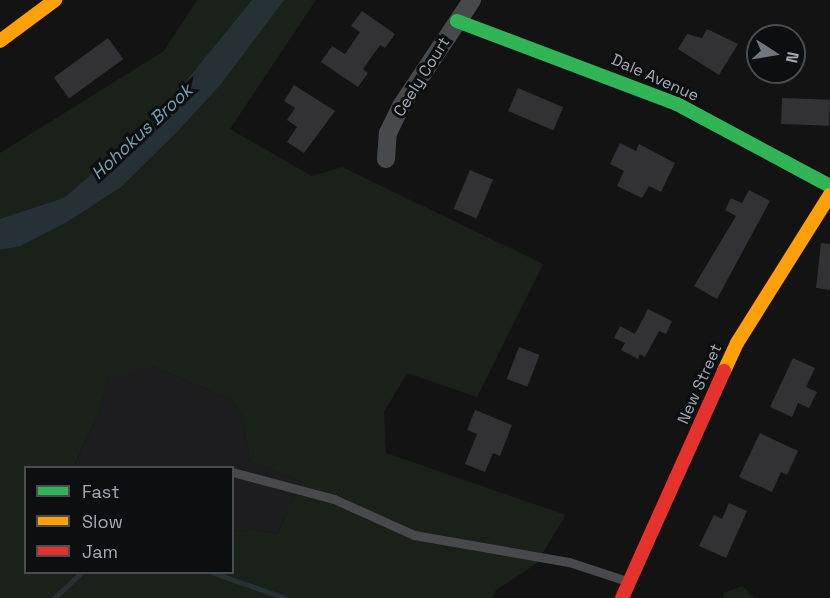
<!DOCTYPE html>
<html>
<head>
<meta charset="utf-8">
<style>
	body { margin:0 }
	#map { position:relative; width:830px; height:598px; overflow:hidden; background:#131313; font-family:"Space Grotesk",sans-serif }
	div>[style] { position:absolute }
	.built>* { inset:0; background:#1d1d20 }
	.green>* { inset:0; background:#192119 }
	.water>* { inset:0; background:#263136 }
	.stream>* { height:5px; margin:-2.5px; padding:0 2.5px; transform-origin:2.5px; border-radius:2.5px; background:#263136 }
	.building>* { inset:0; background:#323234; transform-origin:0 0 }
	.lane>* { height:9px; margin:-4.5px; padding:0 4.5px; transform-origin:4.5px; border-radius:4.5px; background:#47494c }
	.street>* { height:18px; margin:-9px; padding:0 9px; transform-origin:9px; border-radius:9px; background:#47494c }
	.fast>* { height:14px; margin:-7px; padding:0 7px; transform-origin:7px; border-radius:7px; background:#30b455 }
	.slow>* { height:14px; margin:-7px; padding:0 7px; transform-origin:7px; border-radius:7px; background:#ff9f0a }
	.jam>* { height:14px; margin:-7px; padding:0 7px; transform-origin:7px; border-radius:7px; background:#e5322d }
	span { translate:-50% -50%; white-space:nowrap; text-align:center; line-height:1.15; -webkit-text-stroke:6px #0d0e0f; paint-order:stroke }
	.street-label { font-size:16px; color:#a2abb6 }
	.water-label { font-size:18px; color:#75a0b6; font-style:italic }
	.legend { position:absolute; left:24px; top:466px; width:210px; height:108px; box-sizing:border-box; background:#0d0e0f; border:2px solid #494d52; margin:0; padding:8px 10px; list-style:none; font-size:18px; color:#a2abb6 }
	.legend li { display:flex; align-items:center; gap:12px; height:30px }
	.legend b { width:30px; border:2px solid #494d52 }
	.north { position:absolute; left:746px; top:24px; width:60px; height:60px; box-sizing:border-box; background:#0d0e0f; border:2px solid #494d52; border-radius:50%; rotate:102deg; font-size:16px; font-weight:700; line-height:24px; text-align:center; color:#a2abb6 }
	.north::after { content:''; display:block; margin:auto; width:21px; height:27px; background:#70767d; clip-path:polygon(50% 0,100% 100%,50% 72%,0 100%) }
</style>
</head>
<body>
<div id="map">
	<div class="built">
		<div style="clip-path:polygon(154px 367px,230px 399px,242px 416px,250px 461px,302px 482px,277px 534px,252px 529px,233px 532px,232px 468px,73px 468px,99px 413px,109px 375px)"></div>
	</div>
	<div class="green">
		<div style="clip-path:polygon(evenodd,197px 0,316px 0,230px 129px,312px 176px,342px 167px,543px 264px,477px 397px,407px 373px,384px 412px,386px 453px,566px 515px,536px 564px,496px 590px,492px 598px,0 598px,0 153px,164px 51px,197px 0,154px 367px,230px 399px,242px 416px,250px 461px,302px 482px,277px 534px,252px 529px,233px 532px,232px 572px,26px 572px,26px 468px,73px 467px,99px 413px,109px 376px,154px 367px)"></div>
		<div style="clip-path:polygon(742px 586px,755px 598px,723px 598px,724px 593px)"></div>
	</div>
	<div class="water">
		<div style="clip-path:polygon(252px 0,284px 0,221px 84px,176px 133px,121px 187px,67px 222px,20px 246px,0 250px,0 219px,64px 198px,153px 122px)"></div>
	</div>
	<div class="stream">
		<div style="left:211px;top:572px;width:78px;rotate:19.4deg"></div>
		<div style="left:54px;top:598px;width:38px;rotate:-43deg"></div>
	</div>
	<div class="building">
		<div style="clip-path:polygon(362px 11px,395px 34px,385px 48px,380px 45px,363px 69px,368px 73px,358px 87px,321px 62px,332px 46px,345px 54px,360px 32px,351px 26px)"></div>
		<div style="clip-path:polygon(707px 29px,738px 44px,719px 75px,678px 49px,687px 34px,702px 38px)"></div>
		<div style="left:108px;top:38px;width:26px;height:67px;rotate:54deg"></div>
		<div style="clip-path:polygon(294px 85px,335px 111px,304px 153px,287px 142px,297px 127px,287px 120px,295px 108px,284px 101px)"></div>
		<div style="left:518px;top:88px;width:49px;height:25px;rotate:23deg"></div>
		<div style="left:782px;top:98px;width:48px;height:26px;rotate:2deg"></div>
		<div style="clip-path:polygon(620px 143px,636px 151px,639px 144px,675px 163px,661px 192px,649px 186px,642px 198px,617px 186px,624px 171px,610px 164px)"></div>
		<div style="left:470px;top:170px;width:25px;height:42px;rotate:23deg"></div>
		<div style="clip-path:polygon(749px 190px,770px 201px,717px 299px,694px 286px,736px 216px,725px 210px,731px 198px,742px 203px)"></div>
		<div style="clip-path:polygon(821px 243px,830px 244px,830px 290px,816px 288px)"></div>
		<div style="clip-path:polygon(648px 309px,672px 321px,666px 334px,659px 331px,645px 357px,640px 354px,638px 359px,621px 350px,625px 343px,614px 338px,620px 326px,635px 334px)"></div>
		<div style="left:519px;top:347px;width:22px;height:34px;rotate:21deg"></div>
		<div style="clip-path:polygon(793px 358px,815px 368px,806px 387px,817px 392px,809px 408px,798px 403px,792px 417px,770px 407px)"></div>
		<div style="clip-path:polygon(475px 410px,512px 425px,500px 456px,493px 453px,485px 472px,465px 464px,477px 434px,467px 430px)"></div>
		<div style="clip-path:polygon(760px 433px,798px 451px,787px 475px,781px 472px,772px 492px,739px 477px)"></div>
		<div style="clip-path:polygon(729px 503px,747px 511px,726px 558px,699px 546px,714px 515px,722px 519px)"></div>
	</div>
	<div class="lane">
		<div style="left:232px;top:472px;width:106px;rotate:14.8deg"></div>
		<div style="left:334px;top:499px;width:88px;rotate:24.2deg"></div>
		<div style="left:414px;top:535px;width:157px;rotate:9.9deg"></div>
		<div style="left:569px;top:562px;width:61px;rotate:18.1deg"></div>
	</div>
	<div class="street">
		<div style="left:386px;top:159px;width:26px;rotate:-86deg"></div>
		<div style="left:388px;top:133px;width:30px;rotate:-64deg"></div>
		<div style="left:401px;top:106px;width:128px;rotate:-56.2deg"></div>
	</div>
	<div class="fast">
		<div style="left:457px;top:21px;width:235px;rotate:20.7deg"></div>
		<div style="left:677px;top:104px;width:174px;rotate:28.2deg"></div>
	</div>
	<div class="slow">
		<div style="left:0;top:41px;width:69px;rotate:-36.7deg"></div>
		<div style="left:724px;top:371px;width:31px;rotate:-65deg"></div>
		<div style="left:737px;top:343px;width:175px;rotate:-57.9deg"></div>
	</div>
	<div class="jam">
		<div style="left:622px;top:598px;width:249px;rotate:-65.8deg"></div>
	</div>
	<div class="street-label">
		<span style="left:422px;top:77px;rotate:-58deg">Ceely Court</span>
		<span style="left:655px;top:78px;rotate:24deg">Dale Avenue</span>
		<span style="left:700px;top:384px;rotate:-66deg">New Street</span>
	</div>
	<div class="water-label">
		<span style="left:142px;top:132px;rotate:-43deg">Hohokus Brook</span>
	</div>
	<ul class="legend">
	<li><b style="height:8px;background:#30b455"></b>Fast</li>
	<li><b style="height:8px;background:#ff9f0a"></b>Slow</li>
	<li><b style="height:8px;background:#e5322d"></b>Jam</li>
	</ul>
	<div class="north">N</div>
</div>
</body>
</html>
